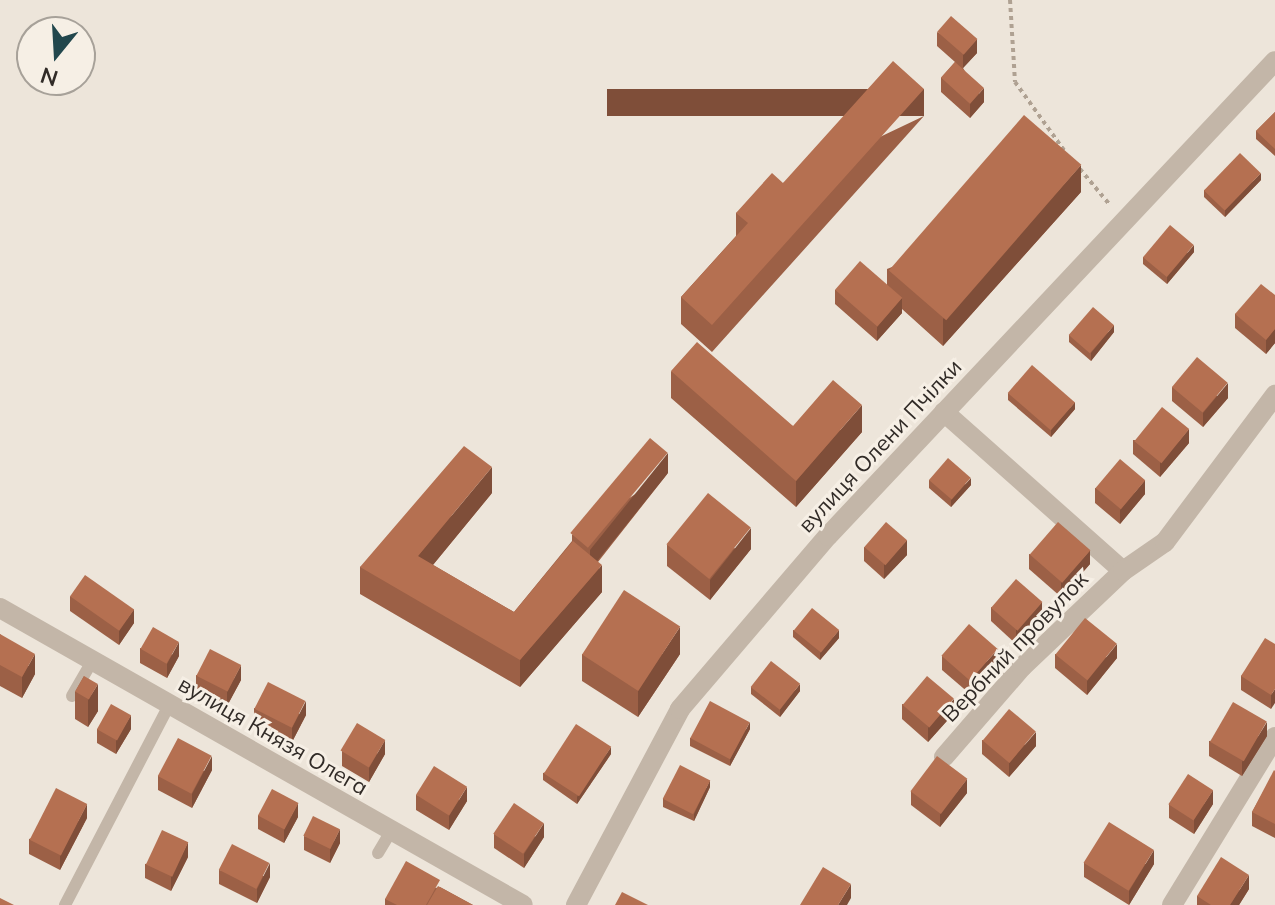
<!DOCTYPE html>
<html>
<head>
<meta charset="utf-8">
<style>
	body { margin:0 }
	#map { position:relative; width:1275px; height:905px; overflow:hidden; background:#ede5da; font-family:Mulish,sans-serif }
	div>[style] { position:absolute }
	.path>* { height:4px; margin-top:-2px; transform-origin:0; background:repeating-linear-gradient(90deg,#afa192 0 4px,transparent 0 8px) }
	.service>* { height:12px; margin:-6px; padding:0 6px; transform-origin:6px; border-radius:6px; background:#c3b6a8 }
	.minor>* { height:20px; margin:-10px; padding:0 10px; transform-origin:10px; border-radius:10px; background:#c3b6a8 }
	.tertiary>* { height:20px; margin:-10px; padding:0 10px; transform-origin:10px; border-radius:10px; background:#c3b6a8 }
	.wall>* { inset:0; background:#9c6046 }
	.shaded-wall>* { inset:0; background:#7f4e39; transform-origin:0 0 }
	.building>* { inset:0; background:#b57051; transform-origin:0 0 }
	span { translate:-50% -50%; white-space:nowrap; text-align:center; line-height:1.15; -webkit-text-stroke:6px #f6efe5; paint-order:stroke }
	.street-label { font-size:22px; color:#312b27 }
	.north { position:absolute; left:16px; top:16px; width:80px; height:80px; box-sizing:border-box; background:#f6efe5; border:2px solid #a7a199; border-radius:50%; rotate:198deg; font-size:22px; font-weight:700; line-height:32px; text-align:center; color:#312b27 }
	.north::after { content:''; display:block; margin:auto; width:28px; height:36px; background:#22474d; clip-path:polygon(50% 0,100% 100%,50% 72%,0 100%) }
</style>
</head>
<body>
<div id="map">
	<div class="path">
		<div style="left:1010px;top:0;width:82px;rotate:86.5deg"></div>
		<div style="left:1015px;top:82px;width:87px;rotate:54.3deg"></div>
		<div style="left:1080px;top:169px;width:47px;rotate:50.2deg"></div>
	</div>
	<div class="service">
		<div style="left:72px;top:696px;width:39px;rotate:-60deg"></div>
		<div style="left:378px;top:853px;width:26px;rotate:-59deg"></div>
		<div style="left:65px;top:905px;width:225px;rotate:-62.5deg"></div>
	</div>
	<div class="minor">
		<div style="left:944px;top:412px;width:239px;rotate:41.6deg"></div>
		<div style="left:944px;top:757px;width:119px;rotate:-49.1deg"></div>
		<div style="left:1022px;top:667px;width:139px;rotate:-43.5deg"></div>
		<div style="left:1123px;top:571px;width:51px;rotate:-34.6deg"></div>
		<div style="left:1165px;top:542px;width:184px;rotate:-53.2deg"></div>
		<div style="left:576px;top:905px;width:222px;rotate:-62deg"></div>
		<div style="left:680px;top:709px;width:228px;rotate:-49.5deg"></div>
		<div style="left:828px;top:536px;width:652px;rotate:-46.74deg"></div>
		<div style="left:1172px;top:905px;width:197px;rotate:-58.5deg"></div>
	</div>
	<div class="tertiary">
		<div style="left:0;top:608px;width:601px;rotate:29.59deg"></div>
	</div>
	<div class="wall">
		<div style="clip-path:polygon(937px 32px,977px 53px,963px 68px,984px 102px,970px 118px,941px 92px,941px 78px,955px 62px,937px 46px)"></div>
		<div style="clip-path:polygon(1275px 112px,1275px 156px,1256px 139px,1256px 131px)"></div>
		<div style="clip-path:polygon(924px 116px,712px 352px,681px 324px,681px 297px,736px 236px,736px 213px,783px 183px)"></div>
		<div style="clip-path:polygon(1261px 180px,1225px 217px,1204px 197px,1204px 190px)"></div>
		<div style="clip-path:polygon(1081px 192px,943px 346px,902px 309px,902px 313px,877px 341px,835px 304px,835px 290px,887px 285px,887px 269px)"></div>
		<div style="clip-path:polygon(1194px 252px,1167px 284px,1143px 264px,1143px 257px)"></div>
		<div style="clip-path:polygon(1275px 295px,1275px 343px,1266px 354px,1235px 328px,1235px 314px)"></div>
		<div style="clip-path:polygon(1114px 332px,1091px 361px,1069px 342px,1069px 335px)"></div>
		<div style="clip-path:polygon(671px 371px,793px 426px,862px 432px,796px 507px,671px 398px)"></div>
		<div style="clip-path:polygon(1172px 387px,1228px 398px,1203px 427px,1172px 401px)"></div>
		<div style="clip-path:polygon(1008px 393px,1075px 409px,1051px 437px,1008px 400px)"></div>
		<div style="clip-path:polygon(1133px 440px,1189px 443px,1160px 477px,1133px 454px)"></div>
		<div style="clip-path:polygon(668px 473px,598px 562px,602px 592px,520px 687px,360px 594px,360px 567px,492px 493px,433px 565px,514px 612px,572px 541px,572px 535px)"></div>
		<div style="clip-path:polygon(929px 480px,971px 485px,951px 507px,929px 488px)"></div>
		<div style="clip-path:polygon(1095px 488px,1145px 494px,1120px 524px,1095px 503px)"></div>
		<div style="clip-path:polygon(667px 545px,751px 549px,710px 600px,667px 566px)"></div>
		<div style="clip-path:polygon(864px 547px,907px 555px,884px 579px,864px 561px)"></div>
		<div style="clip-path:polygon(1029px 554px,1090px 564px,1061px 597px,1029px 569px)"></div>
		<div style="clip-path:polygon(70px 596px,134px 623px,119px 645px,70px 611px)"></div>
		<div style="clip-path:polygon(991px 607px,1042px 616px,1016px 644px,991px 621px)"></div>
		<div style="clip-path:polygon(793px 630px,839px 638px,820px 660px,793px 637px)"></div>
		<div style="clip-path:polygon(0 634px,35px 674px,22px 698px,0 686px)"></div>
		<div style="clip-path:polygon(1275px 644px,1271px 709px,1241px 690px,1241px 676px)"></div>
		<div style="clip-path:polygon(140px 648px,179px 656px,167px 678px,140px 663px)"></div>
		<div style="clip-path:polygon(582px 654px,680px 654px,638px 717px,582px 681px)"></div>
		<div style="clip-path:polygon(1055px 654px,1117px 658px,1087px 695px,1055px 668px)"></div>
		<div style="clip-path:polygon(942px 656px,998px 663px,970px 694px,942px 670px)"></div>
		<div style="clip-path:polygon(196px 675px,241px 680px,227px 706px,196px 689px)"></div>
		<div style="clip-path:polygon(84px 676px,98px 711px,88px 727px,75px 719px,75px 692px)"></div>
		<div style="clip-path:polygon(751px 687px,800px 691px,780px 717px,751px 694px)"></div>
		<div style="clip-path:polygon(902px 704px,954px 713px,928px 742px,902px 719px)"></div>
		<div style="clip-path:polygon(254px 708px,306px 715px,292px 742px,254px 723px)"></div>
		<div style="clip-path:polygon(97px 729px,131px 729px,116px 754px,97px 743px)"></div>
		<div style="clip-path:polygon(750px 729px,730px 766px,690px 746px,690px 738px)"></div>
		<div style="clip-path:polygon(1267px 736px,1242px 776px,1209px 756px,1209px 741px)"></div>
		<div style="clip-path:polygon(982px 740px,1036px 746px,1009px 777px,982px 754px)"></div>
		<div style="clip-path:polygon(342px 751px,385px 754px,369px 782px,342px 766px)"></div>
		<div style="clip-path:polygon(611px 754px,577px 804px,543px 780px,543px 773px)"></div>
		<div style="clip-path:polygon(212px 770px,192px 808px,158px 790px,158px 776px)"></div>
		<div style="clip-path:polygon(1275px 771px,1275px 838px,1252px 826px,1252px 812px)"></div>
		<div style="clip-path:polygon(710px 787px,694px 821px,663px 807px,663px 799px)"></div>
		<div style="clip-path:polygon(911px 791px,967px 793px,940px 827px,911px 805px)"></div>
		<div style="clip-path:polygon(416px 795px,467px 801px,449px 830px,416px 810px)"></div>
		<div style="clip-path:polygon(1169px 804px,1213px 804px,1194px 834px,1169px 818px)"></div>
		<div style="clip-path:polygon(258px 815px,298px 817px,284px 843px,258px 829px)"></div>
		<div style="clip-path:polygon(87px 818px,60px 870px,29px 854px,29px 839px)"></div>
		<div style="clip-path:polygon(494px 834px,544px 837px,524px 868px,494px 848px)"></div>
		<div style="clip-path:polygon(304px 836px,340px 843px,330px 863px,304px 850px)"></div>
		<div style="clip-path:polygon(188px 857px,171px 891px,145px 878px,145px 864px)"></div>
		<div style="clip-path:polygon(1084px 863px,1154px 864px,1129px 905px,1084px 877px)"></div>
		<div style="clip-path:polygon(219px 870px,270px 877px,257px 903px,219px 884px)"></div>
		<div style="clip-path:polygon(440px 887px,473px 905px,385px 905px,385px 899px)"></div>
		<div style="clip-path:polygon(1249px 889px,1239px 905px,1197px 905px,1197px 896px)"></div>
	</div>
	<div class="shaded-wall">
		<div style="clip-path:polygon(977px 39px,977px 53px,963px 68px,963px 54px)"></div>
		<div style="clip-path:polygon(984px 88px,984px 102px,970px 118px,970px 104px)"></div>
		<div style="left:924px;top:89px;width:27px;height:317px;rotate:90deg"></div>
		<div style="clip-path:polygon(1081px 165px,1081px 192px,943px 346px,943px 319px)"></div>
		<div style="clip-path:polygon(1261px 173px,1261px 180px,1225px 217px,1225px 210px)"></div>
		<div style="clip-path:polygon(1194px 245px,1194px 252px,1167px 284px,1167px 277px)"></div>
		<div style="clip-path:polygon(902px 298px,902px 313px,877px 341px,877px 327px)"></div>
		<div style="clip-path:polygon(1114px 325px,1114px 332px,1091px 361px,1091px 353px)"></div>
		<div style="clip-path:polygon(1275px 329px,1275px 343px,1266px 354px,1266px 340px)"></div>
		<div style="clip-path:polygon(1228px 383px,1228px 398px,1203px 427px,1203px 413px)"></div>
		<div style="clip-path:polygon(1075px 402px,1075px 409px,1051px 437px,1051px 430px)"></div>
		<div style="clip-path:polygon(862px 405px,862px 432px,796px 507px,796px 481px)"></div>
		<div style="clip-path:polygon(1189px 429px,1189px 443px,1160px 477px,1160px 463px)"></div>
		<div style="clip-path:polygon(668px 453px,668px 473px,590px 570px,590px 550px)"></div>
		<div style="clip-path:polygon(492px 467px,492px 493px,418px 583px,418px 556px)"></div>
		<div style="clip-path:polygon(971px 478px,971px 485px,951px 507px,951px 500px)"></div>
		<div style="clip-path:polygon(1145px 480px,1145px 494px,1120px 524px,1120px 510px)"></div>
		<div style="clip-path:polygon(751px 528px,751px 549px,710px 600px,710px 580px)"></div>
		<div style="clip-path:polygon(907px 540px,907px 555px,884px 579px,884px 565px)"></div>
		<div style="clip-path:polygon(1090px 550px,1090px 564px,1061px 597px,1061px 583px)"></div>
		<div style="clip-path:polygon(602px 565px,602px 592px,520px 687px,520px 660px)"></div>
		<div style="clip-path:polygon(1042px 602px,1042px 616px,1016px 644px,1016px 630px)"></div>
		<div style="clip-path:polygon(134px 609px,134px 623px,119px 645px,119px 630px)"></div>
		<div style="clip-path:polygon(680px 627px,680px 654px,638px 717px,638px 690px)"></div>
		<div style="clip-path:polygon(839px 630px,839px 638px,820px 660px,820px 653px)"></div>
		<div style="clip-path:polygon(179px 642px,179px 656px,167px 678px,167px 664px)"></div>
		<div style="clip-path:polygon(1117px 644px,1117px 658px,1087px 695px,1087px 681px)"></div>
		<div style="clip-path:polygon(998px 649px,998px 663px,970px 694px,970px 680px)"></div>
		<div style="clip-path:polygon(35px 654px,35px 674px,22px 698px,22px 677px)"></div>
		<div style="clip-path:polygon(241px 665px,241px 680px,227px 706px,227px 692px)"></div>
		<div style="clip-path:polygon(98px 684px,98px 711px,88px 727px,88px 700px)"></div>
		<div style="clip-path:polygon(800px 684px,800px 691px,780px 717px,780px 709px)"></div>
		<div style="clip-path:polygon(1275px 689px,1275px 703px,1271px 709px,1271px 695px)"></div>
		<div style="clip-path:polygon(954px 699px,954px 713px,928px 742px,928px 728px)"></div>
		<div style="clip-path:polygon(306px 701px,306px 715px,292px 742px,292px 728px)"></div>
		<div style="clip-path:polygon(131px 715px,131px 729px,116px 754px,116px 740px)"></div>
		<div style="clip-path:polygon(750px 722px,750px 729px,730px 766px,730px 759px)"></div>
		<div style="clip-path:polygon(1267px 722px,1267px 736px,1242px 776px,1242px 762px)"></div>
		<div style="clip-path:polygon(1036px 732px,1036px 746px,1009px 777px,1009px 763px)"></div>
		<div style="clip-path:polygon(385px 740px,385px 754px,369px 782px,369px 768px)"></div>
		<div style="clip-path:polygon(611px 747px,611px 754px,577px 804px,577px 797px)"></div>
		<div style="clip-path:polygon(212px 756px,212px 770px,192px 808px,192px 794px)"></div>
		<div style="clip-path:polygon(967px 779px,967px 793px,940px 827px,940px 813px)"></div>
		<div style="clip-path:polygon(710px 780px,710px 787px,694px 821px,694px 814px)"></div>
		<div style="clip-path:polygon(467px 787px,467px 801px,449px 830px,449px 816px)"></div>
		<div style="clip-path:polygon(1213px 790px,1213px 804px,1194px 834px,1194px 819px)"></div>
		<div style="clip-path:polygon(298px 803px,298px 817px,284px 843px,284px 829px)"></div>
		<div style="clip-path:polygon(87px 804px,87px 818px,60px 870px,60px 856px)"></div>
		<div style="clip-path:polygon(544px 823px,544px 837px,524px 868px,524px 854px)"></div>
		<div style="clip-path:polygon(340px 829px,340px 843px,330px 863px,330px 849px)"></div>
		<div style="clip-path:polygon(188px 842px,188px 857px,171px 891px,171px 877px)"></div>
		<div style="clip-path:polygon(1154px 850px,1154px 864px,1129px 905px,1129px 891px)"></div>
		<div style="clip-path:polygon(270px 863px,270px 877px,257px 903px,257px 889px)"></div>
		<div style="clip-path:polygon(1249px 875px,1249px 889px,1239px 905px,1230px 905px)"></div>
		<div style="clip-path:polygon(851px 884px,851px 898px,847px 905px,838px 905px)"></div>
	</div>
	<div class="building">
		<div style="left:951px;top:16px;width:35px;height:21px;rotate:41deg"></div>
		<div style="clip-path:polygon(893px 61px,924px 89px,712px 325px,681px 297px,748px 223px,736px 213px,772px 173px,783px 183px)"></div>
		<div style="left:955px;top:62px;width:39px;height:21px;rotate:42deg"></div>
		<div style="clip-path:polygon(1275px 112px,1275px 149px,1256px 131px)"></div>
		<div style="left:1024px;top:115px;width:76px;height:206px;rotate:41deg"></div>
		<div style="left:1240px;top:153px;width:29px;height:52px;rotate:44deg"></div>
		<div style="left:1170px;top:225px;width:31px;height:42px;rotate:40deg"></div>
		<div style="left:860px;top:261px;width:56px;height:38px;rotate:41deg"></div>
		<div style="clip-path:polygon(1261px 284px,1275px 295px,1275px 329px,1266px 340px,1235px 314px)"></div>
		<div style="left:1093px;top:307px;width:28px;height:37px;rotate:41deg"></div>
		<div style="clip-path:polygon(697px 342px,793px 426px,833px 380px,862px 405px,796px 481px,671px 371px)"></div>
		<div style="left:1197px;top:357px;width:40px;height:39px;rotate:40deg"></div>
		<div style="left:1032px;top:365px;width:57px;height:37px;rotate:41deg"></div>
		<div style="left:1162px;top:407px;width:35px;height:44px;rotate:39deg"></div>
		<div style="left:650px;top:438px;width:23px;height:124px;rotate:40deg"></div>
		<div style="clip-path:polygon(464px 446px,492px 467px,418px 556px,514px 612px,573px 541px,602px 565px,520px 660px,360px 567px)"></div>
		<div style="left:948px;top:458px;width:30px;height:29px;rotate:41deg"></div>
		<div style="left:1120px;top:459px;width:33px;height:38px;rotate:40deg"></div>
		<div style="left:708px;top:493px;width:55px;height:66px;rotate:39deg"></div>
		<div style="left:886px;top:522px;width:28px;height:33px;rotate:41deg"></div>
		<div style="left:1058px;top:522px;width:43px;height:43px;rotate:41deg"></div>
		<div style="left:85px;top:575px;width:60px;height:26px;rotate:35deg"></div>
		<div style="left:1016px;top:579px;width:35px;height:38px;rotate:41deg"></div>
		<div style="left:624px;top:590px;width:67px;height:77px;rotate:33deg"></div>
		<div style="left:812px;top:608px;width:35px;height:29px;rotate:39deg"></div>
		<div style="left:1085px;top:618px;width:41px;height:47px;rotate:39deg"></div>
		<div style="left:969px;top:624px;width:38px;height:42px;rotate:41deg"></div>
		<div style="left:153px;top:627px;width:30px;height:25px;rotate:30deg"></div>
		<div style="clip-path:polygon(0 634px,35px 654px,22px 677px,0 665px)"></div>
		<div style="clip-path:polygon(1265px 638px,1275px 644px,1275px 689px,1271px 695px,1241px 676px)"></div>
		<div style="left:210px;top:649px;width:35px;height:30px;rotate:27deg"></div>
		<div style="left:771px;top:661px;width:37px;height:33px;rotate:38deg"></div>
		<div style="left:84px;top:676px;width:16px;height:18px;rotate:30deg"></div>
		<div style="left:927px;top:676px;width:35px;height:38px;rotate:40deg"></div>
		<div style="left:268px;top:682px;width:42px;height:30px;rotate:27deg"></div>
		<div style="left:710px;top:701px;width:45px;height:42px;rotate:28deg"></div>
		<div style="left:1233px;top:702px;width:39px;height:46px;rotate:30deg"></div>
		<div style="left:111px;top:704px;width:23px;height:29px;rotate:29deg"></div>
		<div style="left:1009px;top:709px;width:35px;height:41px;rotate:40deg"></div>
		<div style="left:357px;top:723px;width:33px;height:32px;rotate:31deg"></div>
		<div style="left:576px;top:724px;width:42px;height:59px;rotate:33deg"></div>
		<div style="left:178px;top:738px;width:38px;height:43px;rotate:28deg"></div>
		<div style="left:937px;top:756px;width:38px;height:44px;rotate:37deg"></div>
		<div style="left:680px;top:765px;width:34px;height:38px;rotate:27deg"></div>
		<div style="left:434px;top:766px;width:39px;height:34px;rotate:32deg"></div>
		<div style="clip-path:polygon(1274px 770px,1275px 771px,1275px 824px,1252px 812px)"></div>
		<div style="left:1188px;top:774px;width:30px;height:36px;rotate:33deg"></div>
		<div style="left:56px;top:788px;width:35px;height:58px;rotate:27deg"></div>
		<div style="left:272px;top:789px;width:30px;height:30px;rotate:28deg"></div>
		<div style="left:514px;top:803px;width:36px;height:37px;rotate:34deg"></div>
		<div style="left:313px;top:816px;width:30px;height:22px;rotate:26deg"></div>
		<div style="left:1109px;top:822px;width:53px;height:48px;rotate:32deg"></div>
		<div style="left:162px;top:830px;width:29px;height:38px;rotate:25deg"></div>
		<div style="left:232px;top:844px;width:42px;height:29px;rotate:27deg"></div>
		<div style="clip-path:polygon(1221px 857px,1249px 875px,1230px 905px,1211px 905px,1197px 896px)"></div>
		<div style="clip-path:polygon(406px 861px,440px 880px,426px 905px,397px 905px,385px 899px)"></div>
		<div style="clip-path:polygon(823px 867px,851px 884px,838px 905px,800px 905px)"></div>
		<div style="clip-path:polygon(438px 886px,473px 905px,427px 905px)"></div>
		<div style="clip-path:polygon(622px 892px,648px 905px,615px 905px)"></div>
		<div style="clip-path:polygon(0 898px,14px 905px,0 905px)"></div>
	</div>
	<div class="street-label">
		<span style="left:880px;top:446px;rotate:-47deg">вулиця Олени Пчілки</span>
		<span style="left:1015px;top:647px;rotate:-46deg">Вербний провулок</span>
		<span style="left:273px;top:736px;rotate:30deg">вулиця Князя Олега</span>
	</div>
	<div class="north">N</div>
</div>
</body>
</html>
